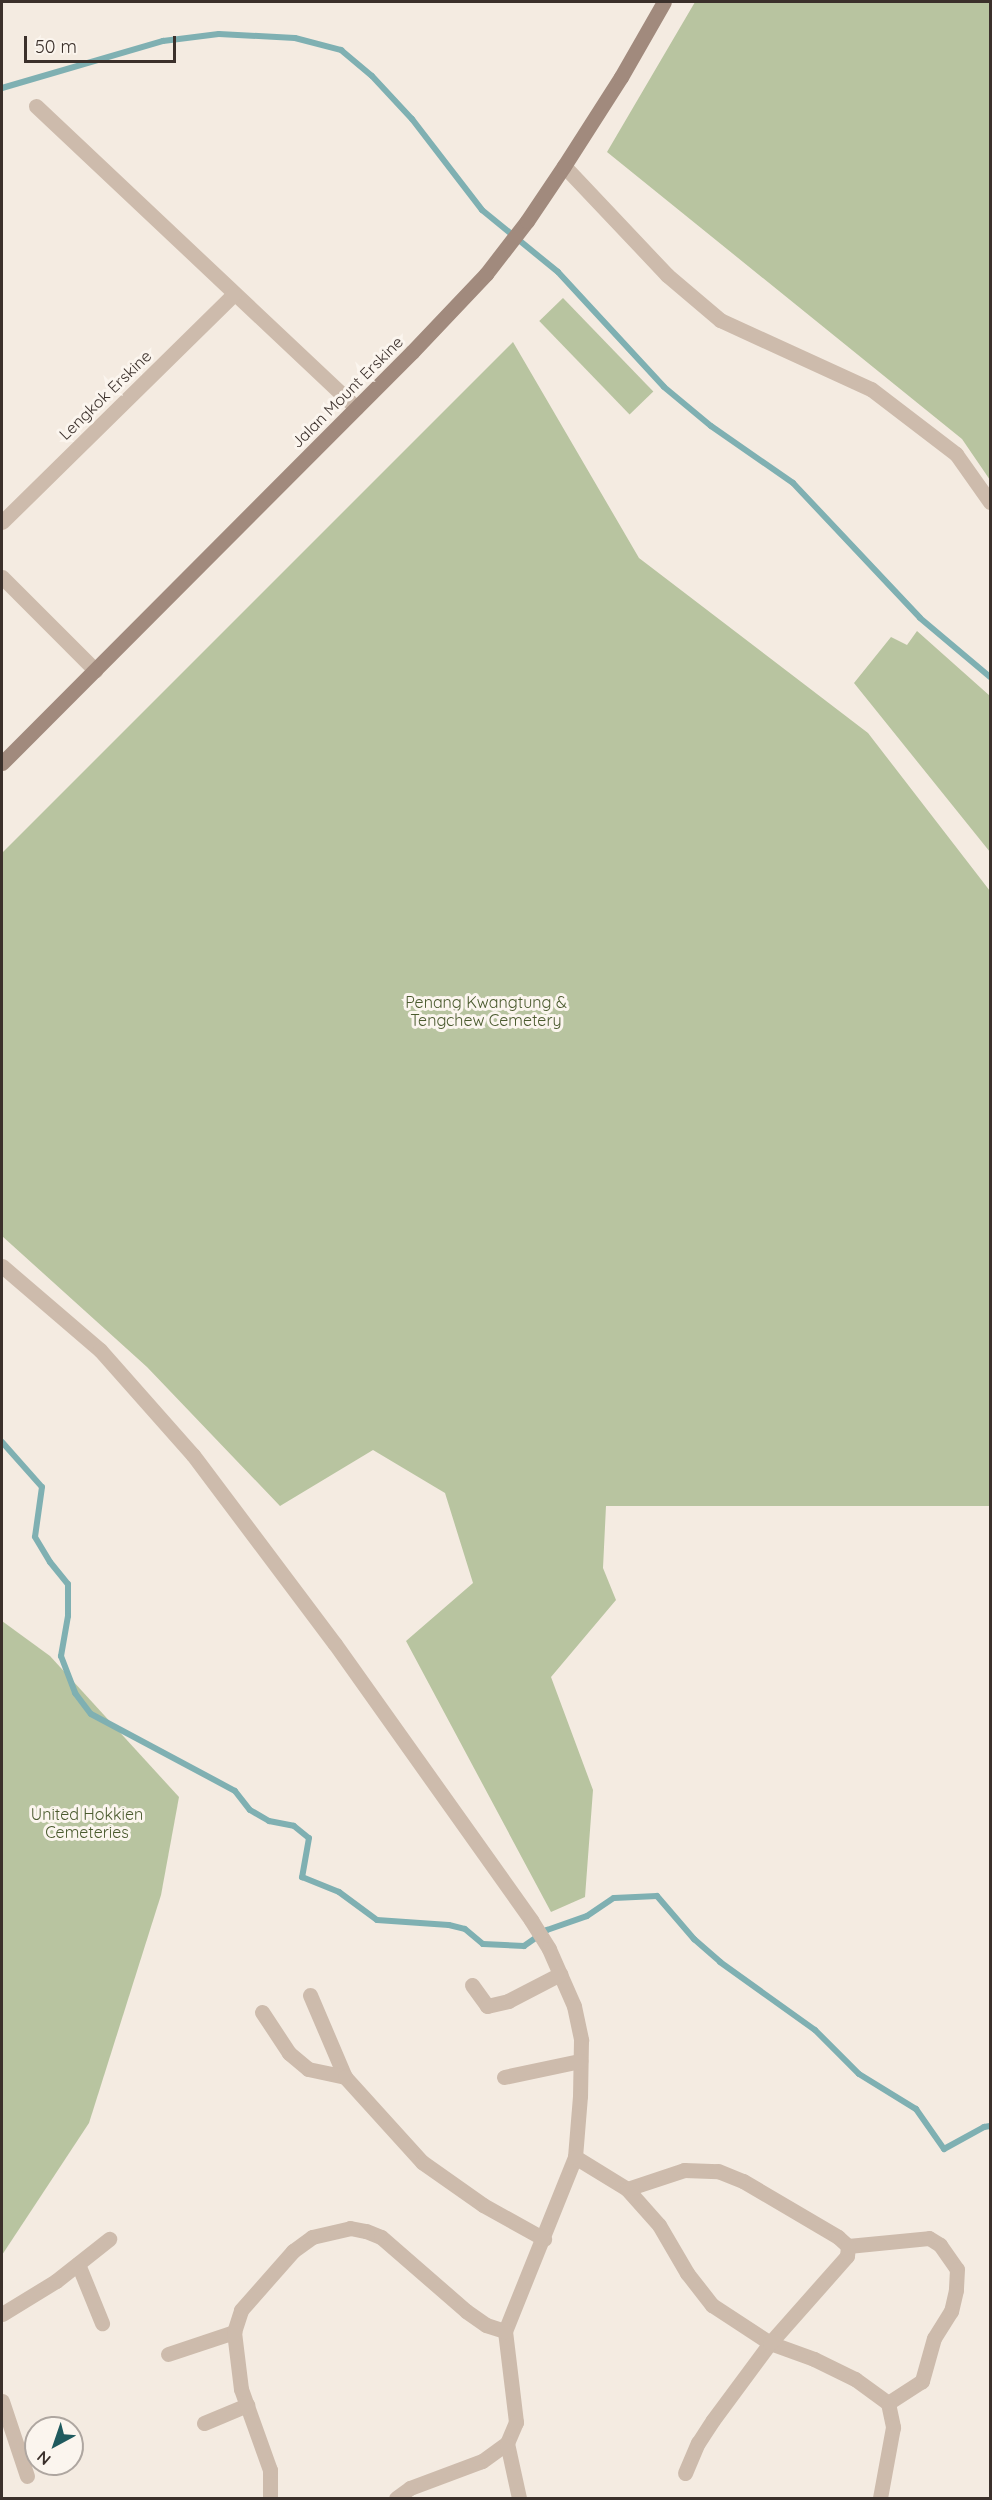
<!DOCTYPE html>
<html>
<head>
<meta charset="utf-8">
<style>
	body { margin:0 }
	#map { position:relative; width:992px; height:2500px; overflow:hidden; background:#f4ebe1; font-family:Quicksand,sans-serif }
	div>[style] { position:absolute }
	.green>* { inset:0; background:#b8c4a0; transform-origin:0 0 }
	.stream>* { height:6px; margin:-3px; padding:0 3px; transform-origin:3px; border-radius:3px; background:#7fb0b2 }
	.minor>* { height:15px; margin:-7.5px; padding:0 7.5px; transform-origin:7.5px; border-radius:7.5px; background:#cdbbac }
	.secondary>* { height:15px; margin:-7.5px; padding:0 7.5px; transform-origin:7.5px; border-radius:7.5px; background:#a18a7d }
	span { translate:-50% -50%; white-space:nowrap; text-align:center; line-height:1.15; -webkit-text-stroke:6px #fbf5ee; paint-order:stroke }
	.street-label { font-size:16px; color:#3b302b }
	.park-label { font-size:16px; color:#4a5a2e }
	.frame { position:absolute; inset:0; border:3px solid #3b302b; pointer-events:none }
	.north { position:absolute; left:24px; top:2416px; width:60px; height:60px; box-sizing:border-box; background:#fbf5ee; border:2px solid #aea6a0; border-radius:50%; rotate:220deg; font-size:16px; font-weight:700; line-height:24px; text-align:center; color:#3b302b }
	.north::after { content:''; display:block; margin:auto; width:21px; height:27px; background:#1f5a5e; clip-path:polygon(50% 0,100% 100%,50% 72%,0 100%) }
	.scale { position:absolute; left:24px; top:36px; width:152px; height:27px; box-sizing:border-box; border:3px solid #3b302b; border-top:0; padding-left:8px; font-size:18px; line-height:21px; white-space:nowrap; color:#3b302b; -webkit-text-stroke:4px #fbf5ee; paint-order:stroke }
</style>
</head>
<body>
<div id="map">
	<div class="green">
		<div style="clip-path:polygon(695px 2px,990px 2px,990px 480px,962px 439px,607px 152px)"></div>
		<div style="left:563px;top:298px;width:130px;height:33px;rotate:46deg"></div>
		<div style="clip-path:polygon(513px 342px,639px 558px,868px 733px,990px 891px,990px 1506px,606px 1506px,603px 1568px,616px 1600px,551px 1677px,593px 1790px,585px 1897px,551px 1912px,406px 1641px,473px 1583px,445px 1493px,373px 1450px,280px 1506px,147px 1367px,2px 1236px,2px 853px)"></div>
		<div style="clip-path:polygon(917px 631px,990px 696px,990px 852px,854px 683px,891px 637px,907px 645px)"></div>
		<div style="clip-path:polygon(2px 1621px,50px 1656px,179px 1797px,161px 1895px,89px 2123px,2px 2255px)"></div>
	</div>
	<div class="stream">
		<div style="left:2px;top:88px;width:168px;rotate:-16.3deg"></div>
		<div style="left:163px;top:41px;width:56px;rotate:-7.1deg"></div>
		<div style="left:219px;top:34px;width:76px;rotate:3deg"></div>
		<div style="left:295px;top:38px;width:48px;rotate:14.6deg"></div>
		<div style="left:341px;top:50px;width:40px;rotate:40deg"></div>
		<div style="left:372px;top:76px;width:59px;rotate:47.1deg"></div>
		<div style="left:412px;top:119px;width:115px;rotate:52.4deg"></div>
		<div style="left:482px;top:210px;width:98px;rotate:39.2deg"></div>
		<div style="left:558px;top:272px;width:156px;rotate:47.3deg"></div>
		<div style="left:664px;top:387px;width:61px;rotate:39.7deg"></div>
		<div style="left:711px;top:426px;width:100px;rotate:34.8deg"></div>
		<div style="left:793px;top:483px;width:185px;rotate:46.7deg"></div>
		<div style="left:920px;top:618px;width:92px;rotate:40.1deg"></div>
		<div style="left:2px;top:1442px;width:60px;rotate:48.4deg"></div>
		<div style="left:42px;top:1487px;width:50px;rotate:98deg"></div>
		<div style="left:35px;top:1537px;width:29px;rotate:59deg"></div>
		<div style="left:50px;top:1562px;width:28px;rotate:51deg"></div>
		<div style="left:68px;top:1584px;width:32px;rotate:90deg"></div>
		<div style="left:68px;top:1616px;width:41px;rotate:99.9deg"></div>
		<div style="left:61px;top:1656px;width:40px;rotate:69deg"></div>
		<div style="left:75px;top:1693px;width:26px;rotate:53deg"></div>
		<div style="left:91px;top:1714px;width:163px;rotate:28.1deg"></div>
		<div style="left:235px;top:1791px;width:24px;rotate:52deg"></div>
		<div style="left:250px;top:1810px;width:22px;rotate:30deg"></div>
		<div style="left:269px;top:1821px;width:25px;rotate:11deg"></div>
		<div style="left:294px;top:1826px;width:19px;rotate:39deg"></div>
		<div style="left:309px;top:1838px;width:40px;rotate:100deg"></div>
		<div style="left:302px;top:1877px;width:40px;rotate:22deg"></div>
		<div style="left:339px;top:1892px;width:47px;rotate:36.4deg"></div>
		<div style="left:377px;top:1920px;width:72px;rotate:4deg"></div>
		<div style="left:449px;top:1925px;width:16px;rotate:14deg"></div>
		<div style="left:465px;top:1929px;width:23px;rotate:40deg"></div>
		<div style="left:483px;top:1944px;width:41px;rotate:2.8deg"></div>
		<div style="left:524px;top:1946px;width:28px;rotate:-35deg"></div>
		<div style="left:547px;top:1930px;width:42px;rotate:-19.3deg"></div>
		<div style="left:587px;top:1916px;width:32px;rotate:-34deg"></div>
		<div style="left:614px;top:1898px;width:43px;rotate:-2.7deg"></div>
		<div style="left:657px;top:1896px;width:57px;rotate:49.3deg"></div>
		<div style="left:694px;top:1939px;width:35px;rotate:41deg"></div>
		<div style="left:720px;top:1962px;width:117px;rotate:35.6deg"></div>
		<div style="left:815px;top:2030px;width:62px;rotate:45deg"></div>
		<div style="left:859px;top:2074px;width:67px;rotate:31.6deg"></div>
		<div style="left:916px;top:2109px;width:49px;rotate:55deg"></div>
		<div style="left:944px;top:2149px;width:46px;rotate:-28.8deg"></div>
		<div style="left:984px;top:2127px;width:6px;rotate:-9deg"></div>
	</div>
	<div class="minor">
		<div style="left:36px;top:106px;width:440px;rotate:43.3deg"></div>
		<div style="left:564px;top:166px;width:150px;rotate:46.6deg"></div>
		<div style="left:667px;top:275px;width:70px;rotate:40.3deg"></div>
		<div style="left:720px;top:320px;width:166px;rotate:24.6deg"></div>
		<div style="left:871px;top:389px;width:107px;rotate:37.4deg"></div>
		<div style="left:956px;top:454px;width:59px;rotate:54.7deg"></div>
		<div style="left:2px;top:522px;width:325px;rotate:-44.5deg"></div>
		<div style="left:2px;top:577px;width:132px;rotate:45deg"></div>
		<div style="left:2px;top:1266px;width:129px;rotate:40.6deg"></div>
		<div style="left:100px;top:1350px;width:140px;rotate:48.5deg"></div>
		<div style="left:193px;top:1455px;width:236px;rotate:53.1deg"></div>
		<div style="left:335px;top:1644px;width:339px;rotate:54.6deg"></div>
		<div style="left:531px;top:1920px;width:34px;rotate:58deg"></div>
		<div style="left:549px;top:1949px;width:62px;rotate:66.3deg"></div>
		<div style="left:574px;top:2006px;width:35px;rotate:78deg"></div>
		<div style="left:581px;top:2040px;width:56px;rotate:91deg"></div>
		<div style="left:580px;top:2096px;width:61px;rotate:94.7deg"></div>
		<div style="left:575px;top:2157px;width:188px;rotate:111.9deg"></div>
		<div style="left:505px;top:2331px;width:92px;rotate:83.1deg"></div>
		<div style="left:516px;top:2422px;width:23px;rotate:113deg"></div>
		<div style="left:507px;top:2443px;width:31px;rotate:144deg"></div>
		<div style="left:482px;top:2461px;width:77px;rotate:159.4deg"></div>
		<div style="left:410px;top:2488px;width:17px;rotate:144deg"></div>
		<div style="left:472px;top:1985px;width:26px;rotate:54deg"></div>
		<div style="left:487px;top:2006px;width:22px;rotate:-13deg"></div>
		<div style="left:508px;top:2001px;width:59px;rotate:-27.4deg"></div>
		<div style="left:310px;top:1995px;width:89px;rotate:66.9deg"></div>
		<div style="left:262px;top:2012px;width:49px;rotate:56.6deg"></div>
		<div style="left:289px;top:2053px;width:25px;rotate:40deg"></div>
		<div style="left:308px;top:2069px;width:38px;rotate:12deg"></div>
		<div style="left:345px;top:2077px;width:115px;rotate:47.8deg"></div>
		<div style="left:422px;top:2162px;width:75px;rotate:35.2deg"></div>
		<div style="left:483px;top:2205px;width:70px;rotate:29.1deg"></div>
		<div style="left:504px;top:2077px;width:78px;rotate:-11.9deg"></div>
		<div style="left:575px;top:2157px;width:61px;rotate:31.6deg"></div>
		<div style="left:627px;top:2189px;width:48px;rotate:48.4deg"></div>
		<div style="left:659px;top:2225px;width:56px;rotate:59.7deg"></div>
		<div style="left:687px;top:2273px;width:41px;rotate:52deg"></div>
		<div style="left:712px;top:2305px;width:69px;rotate:33.2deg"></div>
		<div style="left:770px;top:2343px;width:47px;rotate:20deg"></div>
		<div style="left:814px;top:2359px;width:46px;rotate:26deg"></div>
		<div style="left:855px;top:2379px;width:41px;rotate:36deg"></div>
		<div style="left:888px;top:2403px;width:25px;rotate:78deg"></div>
		<div style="left:893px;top:2427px;width:72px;rotate:100.4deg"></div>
		<div style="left:627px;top:2189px;width:60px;rotate:-18.4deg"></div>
		<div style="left:684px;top:2170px;width:34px;rotate:2deg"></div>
		<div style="left:718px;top:2171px;width:27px;rotate:22deg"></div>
		<div style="left:743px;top:2181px;width:110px;rotate:30.5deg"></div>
		<div style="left:838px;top:2237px;width:13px;rotate:42deg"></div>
		<div style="left:848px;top:2246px;width:81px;rotate:-5.6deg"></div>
		<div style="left:929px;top:2238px;width:13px;rotate:32deg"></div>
		<div style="left:940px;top:2245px;width:29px;rotate:55deg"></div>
		<div style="left:957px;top:2269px;width:21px;rotate:93deg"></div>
		<div style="left:956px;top:2290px;width:22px;rotate:103deg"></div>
		<div style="left:951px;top:2311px;width:32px;rotate:122deg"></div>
		<div style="left:934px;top:2338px;width:45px;rotate:105.6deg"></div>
		<div style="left:922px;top:2381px;width:40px;rotate:147.1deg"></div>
		<div style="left:78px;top:2264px;width:64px;rotate:67.9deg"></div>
		<div style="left:2px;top:2314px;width:63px;rotate:-31.4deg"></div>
		<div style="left:56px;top:2281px;width:68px;rotate:-38.4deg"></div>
		<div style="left:168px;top:2354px;width:70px;rotate:-18.4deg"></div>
		<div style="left:2px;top:2401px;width:79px;rotate:71.6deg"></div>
		<div style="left:204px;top:2423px;width:47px;rotate:-22.7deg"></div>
		<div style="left:507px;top:2443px;width:56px;rotate:77.7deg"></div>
		<div style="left:685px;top:2473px;width:33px;rotate:-67deg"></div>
		<div style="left:698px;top:2443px;width:27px;rotate:-57deg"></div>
		<div style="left:713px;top:2420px;width:96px;rotate:-53.5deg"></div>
		<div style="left:770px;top:2343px;width:116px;rotate:-48.5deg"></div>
		<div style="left:847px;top:2256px;width:10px;rotate:-84deg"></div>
		<div style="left:270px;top:2498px;width:28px;rotate:-90deg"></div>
		<div style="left:270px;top:2470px;width:86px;rotate:-109.7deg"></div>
		<div style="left:241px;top:2389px;width:57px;rotate:-97deg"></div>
		<div style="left:234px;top:2332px;width:23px;rotate:-72deg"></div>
		<div style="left:241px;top:2310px;width:79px;rotate:-48.6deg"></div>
		<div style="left:293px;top:2251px;width:24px;rotate:-36deg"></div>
		<div style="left:312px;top:2237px;width:39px;rotate:-13deg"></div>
		<div style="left:350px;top:2228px;width:16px;rotate:11deg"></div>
		<div style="left:366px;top:2231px;width:16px;rotate:22deg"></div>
		<div style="left:381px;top:2237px;width:113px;rotate:41deg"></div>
		<div style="left:466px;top:2311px;width:24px;rotate:35deg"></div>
		<div style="left:486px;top:2325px;width:20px;rotate:18deg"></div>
	</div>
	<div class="secondary">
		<div style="left:2px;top:763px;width:581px;rotate:-45.07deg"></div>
		<div style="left:412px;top:352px;width:108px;rotate:-46.5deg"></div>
		<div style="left:486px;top:274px;width:67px;rotate:-52.3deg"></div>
		<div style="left:527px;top:221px;width:66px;rotate:-56.1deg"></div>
		<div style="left:564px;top:166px;width:106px;rotate:-57.4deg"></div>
		<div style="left:621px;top:77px;width:86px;rotate:-60.2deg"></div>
	</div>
	<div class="street-label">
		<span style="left:347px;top:392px;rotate:-45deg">Jalan Mount Erskine</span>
		<span style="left:105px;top:395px;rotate:-44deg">Lengkok Erskine</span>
	</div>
	<div class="park-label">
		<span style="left:486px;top:1011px">Penang Kwangtung &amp;<br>Tengchew Cemetery</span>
		<span style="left:87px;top:1823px">United Hokkien<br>Cemeteries</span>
	</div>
	<div class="frame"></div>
	<div class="north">N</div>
	<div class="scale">50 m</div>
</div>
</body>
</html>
